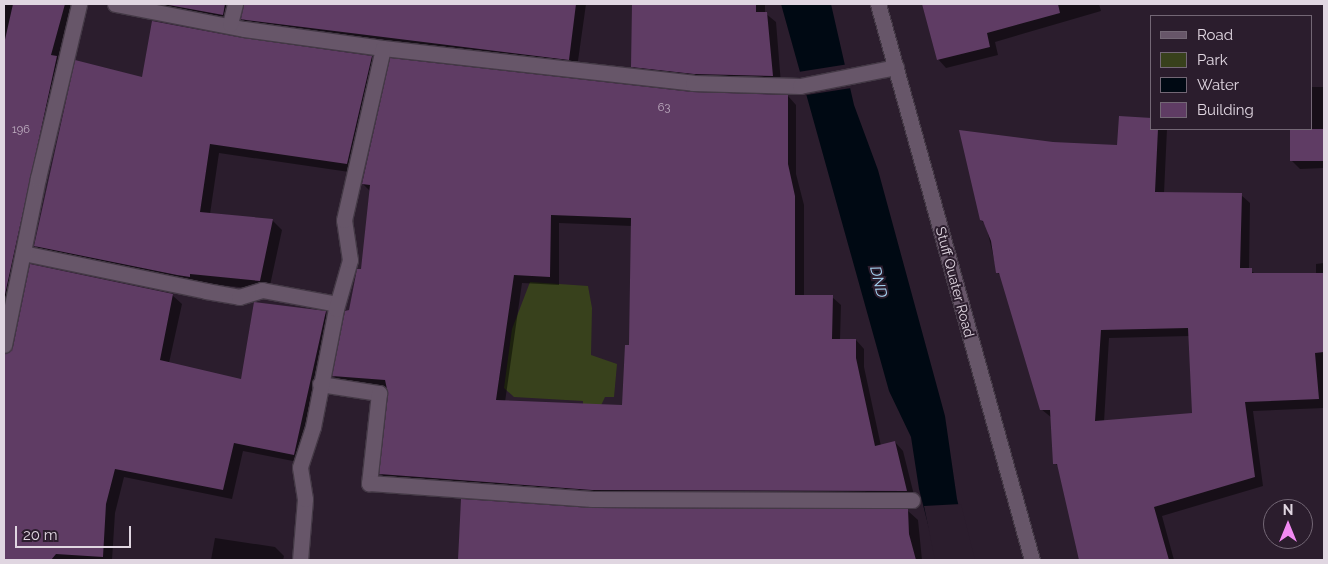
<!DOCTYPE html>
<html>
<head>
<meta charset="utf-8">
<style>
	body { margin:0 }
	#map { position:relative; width:1328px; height:564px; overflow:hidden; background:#2b1d2d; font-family:Raleway,sans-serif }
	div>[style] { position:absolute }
	.green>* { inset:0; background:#38411c }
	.water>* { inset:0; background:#000913 }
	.pier>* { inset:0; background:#2b1d2d; transform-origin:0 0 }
	.shadow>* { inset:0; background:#0007 }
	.building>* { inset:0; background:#5f3c64; transform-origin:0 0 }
	.roads { filter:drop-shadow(1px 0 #443946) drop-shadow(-1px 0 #443946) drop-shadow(0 1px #443946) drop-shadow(0 -1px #443946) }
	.street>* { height:15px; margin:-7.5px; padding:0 7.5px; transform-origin:7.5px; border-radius:7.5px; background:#675669 }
	.secondary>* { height:15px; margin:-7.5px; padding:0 7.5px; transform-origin:7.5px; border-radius:7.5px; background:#675669 }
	span { translate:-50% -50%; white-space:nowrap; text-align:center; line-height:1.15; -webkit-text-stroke:4px #2b1d2d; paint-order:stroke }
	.number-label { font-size:11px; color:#c0b0c2 }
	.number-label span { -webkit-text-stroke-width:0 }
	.street-label { font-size:14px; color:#e0d6e1 }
	.water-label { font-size:15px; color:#a7d6f5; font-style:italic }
	.frame { position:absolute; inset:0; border:5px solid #e0d6e1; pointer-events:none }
	.legend { position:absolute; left:1150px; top:15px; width:162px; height:115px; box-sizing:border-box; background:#2b1d2d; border:1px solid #736775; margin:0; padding:6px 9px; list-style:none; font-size:15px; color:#e0d6e1 }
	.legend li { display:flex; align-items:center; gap:10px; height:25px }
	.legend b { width:25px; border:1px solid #736775 }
	.north { position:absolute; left:1263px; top:499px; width:50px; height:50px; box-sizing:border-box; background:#2b1d2d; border:1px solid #736775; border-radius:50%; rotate:0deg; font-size:14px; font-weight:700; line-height:20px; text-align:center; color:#e0d6e1 }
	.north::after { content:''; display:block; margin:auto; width:18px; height:22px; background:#f28af2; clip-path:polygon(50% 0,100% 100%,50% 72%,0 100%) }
	.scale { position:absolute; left:15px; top:526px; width:116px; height:22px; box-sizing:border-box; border:2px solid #e0d6e1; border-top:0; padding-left:6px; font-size:15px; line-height:18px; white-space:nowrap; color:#e0d6e1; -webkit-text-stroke:4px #2b1d2d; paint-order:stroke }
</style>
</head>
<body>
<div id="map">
	<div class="green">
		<div style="clip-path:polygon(530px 282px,588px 286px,592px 308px,591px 355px,617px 364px,614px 397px,605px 397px,596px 416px,583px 417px,583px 401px,514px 397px,504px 388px,512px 329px)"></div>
	</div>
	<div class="water">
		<div style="clip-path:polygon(781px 4px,831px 4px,854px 105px,878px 170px,945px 416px,957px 499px,972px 560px,937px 560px,919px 489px,911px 437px,889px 391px)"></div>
	</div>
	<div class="pier">
		<div style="left:849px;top:64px;width:24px;height:53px;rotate:81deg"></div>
		<div style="clip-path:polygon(961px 504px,975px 560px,935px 560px,924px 506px)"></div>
	</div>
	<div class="shadow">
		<div style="clip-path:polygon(4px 4px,79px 4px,4px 351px,4px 180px,10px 155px,4px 153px)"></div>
		<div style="clip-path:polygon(128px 4px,586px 4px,577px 68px,251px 27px,242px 18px,245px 4px,237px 7px,231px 24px)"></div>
		<div style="clip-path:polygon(618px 4px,765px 4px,765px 13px,776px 22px,781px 84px,641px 75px,632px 66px,633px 5px)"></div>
		<div style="clip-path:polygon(924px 4px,1099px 4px,1101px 11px,995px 42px,998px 55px,946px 68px,938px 59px)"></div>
		<div style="clip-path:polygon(243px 40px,371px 57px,380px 66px,356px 173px,219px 153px,210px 214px,272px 220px,282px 230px,269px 290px,199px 283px,45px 255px,35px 245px,143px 78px)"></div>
		<div style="clip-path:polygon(1312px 87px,1324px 87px,1324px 168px,1300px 169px,1292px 161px,1291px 129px,1312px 129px)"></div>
		<div style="clip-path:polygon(evenodd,692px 94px,788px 96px,796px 105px,796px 174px,804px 205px,804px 297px,832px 297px,841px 305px,840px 340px,856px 340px,864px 349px,864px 367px,881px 446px,895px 442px,903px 451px,915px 499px,602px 498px,389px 482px,381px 474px,388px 388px,342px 384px,334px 376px,363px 271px,370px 191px,363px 184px,692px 94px,559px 223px,632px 226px,630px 346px,623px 407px,505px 402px,522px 283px,559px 285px,559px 223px)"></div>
		<div style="clip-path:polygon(evenodd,1152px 129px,1167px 129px,1164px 193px,1241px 195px,1250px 203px,1249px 270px,1256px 274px,1316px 274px,1316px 264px,1324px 263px,1324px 408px,1253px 411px,1263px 486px,1162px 516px,1174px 560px,1082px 560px,1060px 468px,1055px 463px,1052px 418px,1041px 409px,1002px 277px,997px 272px,986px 225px,981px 220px,1052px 143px,1118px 146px,1152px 129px,1189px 336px,1193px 414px,1104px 422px,1109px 338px,1189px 336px)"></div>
		<div style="clip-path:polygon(172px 295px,182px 304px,169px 363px,242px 381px,325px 313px,334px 322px,303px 463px,243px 451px,232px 499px,124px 477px,115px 513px,112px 560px,4px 560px,4px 354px)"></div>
		<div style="clip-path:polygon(462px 500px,592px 510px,908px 511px,918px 520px,922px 560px,459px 560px)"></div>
		<div style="clip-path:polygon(215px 538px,275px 547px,284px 556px,283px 560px,211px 560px)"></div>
	</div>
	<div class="building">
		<div style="clip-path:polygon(13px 4px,65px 4px,51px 55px,57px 56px,4px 299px,4px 44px)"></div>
		<div style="clip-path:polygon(163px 4px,225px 4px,223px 15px)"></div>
		<div style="clip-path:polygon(244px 4px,576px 4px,569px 60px,246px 20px,241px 19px)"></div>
		<div style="clip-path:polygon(632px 4px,756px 4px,756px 12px,767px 12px,773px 76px,694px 74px,631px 67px)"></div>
		<div style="clip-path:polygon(922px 4px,1058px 4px,1060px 13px,987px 33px,990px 47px,937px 60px)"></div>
		<div style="clip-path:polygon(152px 21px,243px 38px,372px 56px,347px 164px,210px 144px,200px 212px,273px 219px,260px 281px,190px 274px,190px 277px,177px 275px,34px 246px,75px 60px,142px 77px)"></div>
		<div style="clip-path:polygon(evenodd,390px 58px,692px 92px,788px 95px,788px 164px,795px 196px,795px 295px,833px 295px,832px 339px,856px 339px,856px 358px,875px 446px,895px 441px,907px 491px,592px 490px,379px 474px,388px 394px,385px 380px,332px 376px,345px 311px,349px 310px,357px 269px,361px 269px,370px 185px,362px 184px,390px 58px,551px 215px,631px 218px,629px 345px,625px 345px,622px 405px,496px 400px,514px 275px,550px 277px,551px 215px)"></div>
		<div style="clip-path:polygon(evenodd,1119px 116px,1152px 118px,1152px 129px,1158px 129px,1155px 192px,1242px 193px,1240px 268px,1252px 268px,1252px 273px,1324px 273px,1324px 352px,1315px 353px,1319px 399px,1245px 402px,1255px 477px,1154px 507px,1169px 560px,1079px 560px,1057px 464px,1053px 464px,1050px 410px,1040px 410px,999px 273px,996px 273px,991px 241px,983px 221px,980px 220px,959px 130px,1053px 142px,1117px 145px,1119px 116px,1188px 328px,1192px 413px,1095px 421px,1101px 330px,1188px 328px)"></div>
		<div style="left:1290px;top:129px;width:34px;height:32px"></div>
		<div style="clip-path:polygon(30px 264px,173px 294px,160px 360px,241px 379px,254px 302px,326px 311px,294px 455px,234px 443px,223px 490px,115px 469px,106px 504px,103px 557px,56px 554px,51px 560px,4px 560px,4px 354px,13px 347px)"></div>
		<div style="clip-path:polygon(461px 499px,592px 508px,908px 509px,909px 534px,916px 560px,458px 560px)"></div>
	</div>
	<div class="roads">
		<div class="street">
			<div style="left:115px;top:4px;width:131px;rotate:11deg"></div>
			<div style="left:244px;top:29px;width:140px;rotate:7.8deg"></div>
			<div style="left:383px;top:48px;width:312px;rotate:6.4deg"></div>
			<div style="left:693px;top:83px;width:107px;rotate:1.6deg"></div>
			<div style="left:800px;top:86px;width:98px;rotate:-11.2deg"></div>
			<div style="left:230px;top:24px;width:21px;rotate:-76deg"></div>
			<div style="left:23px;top:253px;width:187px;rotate:11.7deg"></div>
			<div style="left:206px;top:291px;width:34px;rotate:10deg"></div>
			<div style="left:239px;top:297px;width:24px;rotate:-17deg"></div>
			<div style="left:262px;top:290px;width:76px;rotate:10.6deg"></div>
			<div style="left:4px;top:345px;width:170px;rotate:-78.5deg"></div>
			<div style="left:38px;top:178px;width:179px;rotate:-76.7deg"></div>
			<div style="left:320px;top:384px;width:60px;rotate:8.7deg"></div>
			<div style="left:379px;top:393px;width:91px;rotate:96.3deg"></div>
			<div style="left:369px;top:483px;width:224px;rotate:4.1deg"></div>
			<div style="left:592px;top:499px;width:320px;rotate:0.2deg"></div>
			<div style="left:300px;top:560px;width:61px;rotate:-85.3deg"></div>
			<div style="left:305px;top:499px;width:32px;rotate:-99deg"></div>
			<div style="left:300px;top:467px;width:42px;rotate:-72deg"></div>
			<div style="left:313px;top:427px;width:120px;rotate:-79deg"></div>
			<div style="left:336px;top:309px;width:51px;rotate:-74.1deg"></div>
			<div style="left:350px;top:260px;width:40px;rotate:-98.5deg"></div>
			<div style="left:344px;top:220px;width:176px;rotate:-77.2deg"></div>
		</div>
		<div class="secondary">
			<div style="left:878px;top:4px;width:577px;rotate:74.52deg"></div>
		</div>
	</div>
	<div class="number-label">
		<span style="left:664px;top:108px">63</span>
		<span style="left:21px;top:130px">196</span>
	</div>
	<div class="street-label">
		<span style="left:955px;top:282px;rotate:75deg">Stuff Quater Road</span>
	</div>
	<div class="water-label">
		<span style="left:878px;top:282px;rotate:76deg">DND</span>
	</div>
	<div class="frame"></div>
	<ul class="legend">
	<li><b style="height:6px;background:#675669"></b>Road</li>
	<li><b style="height:14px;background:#38411c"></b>Park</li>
	<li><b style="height:14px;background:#000913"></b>Water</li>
	<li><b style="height:14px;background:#5f3c64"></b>Building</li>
	</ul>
	<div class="north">N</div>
	<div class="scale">20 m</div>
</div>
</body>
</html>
